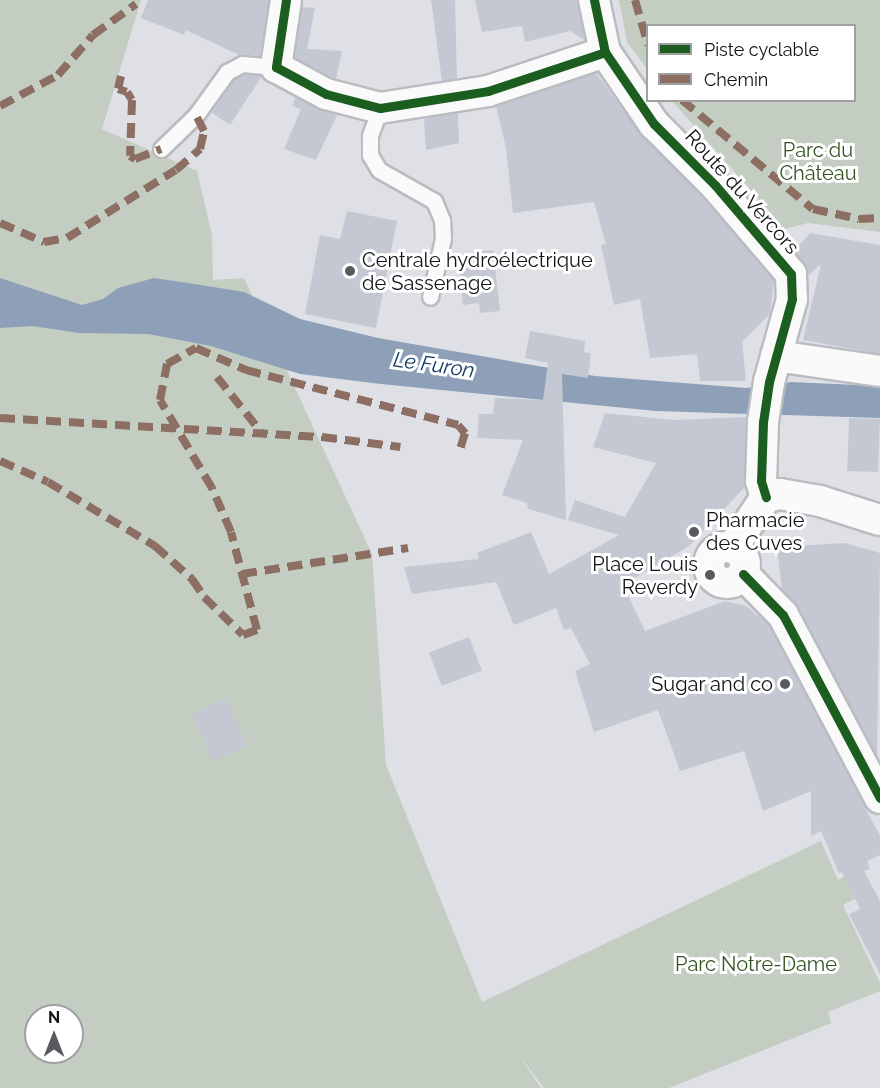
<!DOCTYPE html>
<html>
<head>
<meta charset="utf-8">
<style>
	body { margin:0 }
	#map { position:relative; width:880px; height:1088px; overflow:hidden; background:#dee0e6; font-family:Raleway,sans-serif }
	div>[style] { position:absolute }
	.green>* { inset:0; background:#c3cdc2 }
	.water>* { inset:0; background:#8da0b7 }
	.building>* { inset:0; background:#c4c8d2; transform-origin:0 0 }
	.roads { filter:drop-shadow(2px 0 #babcc1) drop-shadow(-2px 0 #babcc1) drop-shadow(0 2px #babcc1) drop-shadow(0 -2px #babcc1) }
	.service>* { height:15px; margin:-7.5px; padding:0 7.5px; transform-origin:7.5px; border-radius:7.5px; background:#fafafb }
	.minor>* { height:30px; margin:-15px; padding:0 15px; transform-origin:15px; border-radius:15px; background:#fafafb }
	.minor>.ring { margin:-15px; padding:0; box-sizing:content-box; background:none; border:30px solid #fafafb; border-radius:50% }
	.quiet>* { height:8px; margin-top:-4px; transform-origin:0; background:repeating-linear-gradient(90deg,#8d6e63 0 15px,transparent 0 23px) }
	.cycleway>* { height:9px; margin:-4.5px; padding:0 4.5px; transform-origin:4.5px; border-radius:4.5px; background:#1b5e20 }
	.dots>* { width:16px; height:16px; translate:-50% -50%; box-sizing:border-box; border:3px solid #fff; border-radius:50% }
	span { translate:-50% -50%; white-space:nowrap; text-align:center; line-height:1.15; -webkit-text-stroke:6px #fff; paint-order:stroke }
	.park-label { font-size:20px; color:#335422 }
	.street-label { font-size:20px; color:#111216 }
	.poi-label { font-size:20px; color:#111216 }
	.left { translate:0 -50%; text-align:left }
	.right { translate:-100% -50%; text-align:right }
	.water-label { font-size:21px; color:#113a64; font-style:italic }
	.legend { position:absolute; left:646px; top:24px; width:210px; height:78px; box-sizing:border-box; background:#fff; border:2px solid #a0a0a2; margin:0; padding:8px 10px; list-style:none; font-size:18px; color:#111216 }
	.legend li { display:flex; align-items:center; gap:12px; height:30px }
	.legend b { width:30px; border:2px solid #a0a0a2 }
	.north { position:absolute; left:24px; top:1004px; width:60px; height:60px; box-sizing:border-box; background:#fff; border:2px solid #a0a0a2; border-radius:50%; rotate:0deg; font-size:16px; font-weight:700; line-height:24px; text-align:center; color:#111216 }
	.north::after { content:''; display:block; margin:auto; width:21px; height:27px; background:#595a5f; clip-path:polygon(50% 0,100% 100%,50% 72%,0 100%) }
</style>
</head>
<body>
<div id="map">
	<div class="green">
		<div style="clip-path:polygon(evenodd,0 0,141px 0,102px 129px,197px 171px,212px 235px,213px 280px,244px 278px,372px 554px,386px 765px,482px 1002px,821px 841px,838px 880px,849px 874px,860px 896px,843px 905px,880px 983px,880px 991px,828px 1012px,831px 1023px,669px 1088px,544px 1088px,519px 1055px,541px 1088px,0 1088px,0 0,36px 1016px,72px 1016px,72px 1052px,36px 1052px,36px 1016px)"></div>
		<div style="clip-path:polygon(619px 0,880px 0,880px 232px,808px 223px,785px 229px,672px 101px,854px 100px,854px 26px,648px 26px,647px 69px,627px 42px)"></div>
	</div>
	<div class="water">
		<div style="clip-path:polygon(0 278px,82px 305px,103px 299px,118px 288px,154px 278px,201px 285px,244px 292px,300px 319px,378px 338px,595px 376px,746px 388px,791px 382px,880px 386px,880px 418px,656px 411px,381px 384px,300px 374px,211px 346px,148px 334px,79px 333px,32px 326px,0 328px)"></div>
	</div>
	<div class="building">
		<div style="clip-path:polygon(148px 0,269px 0,260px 56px,239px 55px,186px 30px,184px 35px,141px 18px)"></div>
		<div style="clip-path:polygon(431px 0,455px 0,457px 78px,442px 81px)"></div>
		<div style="clip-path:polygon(475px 0,577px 0,585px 40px,570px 31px,525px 42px,522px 26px,482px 32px)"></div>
		<div style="clip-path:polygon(302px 7px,315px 8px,307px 49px,342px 51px,336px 79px,295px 58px)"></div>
		<div style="clip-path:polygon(596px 73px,642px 136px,702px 197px,774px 281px,770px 314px,742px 342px,746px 381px,700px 381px,697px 354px,650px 358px,640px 299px,614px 305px,601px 245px,606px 244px,594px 202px,513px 213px,506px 148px,496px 106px)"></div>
		<div style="clip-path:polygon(244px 74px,262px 76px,230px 125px,212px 113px,234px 80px)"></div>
		<div style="clip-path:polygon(296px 97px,337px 115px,316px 160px,284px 149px,301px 109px,292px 106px)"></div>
		<div style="clip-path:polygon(458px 113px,459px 143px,426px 150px,424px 119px)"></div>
		<div style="clip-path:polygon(347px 211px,397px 221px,376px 328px,305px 314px,320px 235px,340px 239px)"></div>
		<div style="clip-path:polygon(810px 233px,880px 245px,880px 354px,803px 340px,821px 264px,808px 276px,794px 251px)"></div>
		<div style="clip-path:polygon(493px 250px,500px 311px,480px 313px,479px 303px,463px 305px,459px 261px,475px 259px,474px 252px)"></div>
		<div style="clip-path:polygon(530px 331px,585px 341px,584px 352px,591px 353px,588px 378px,562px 374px,566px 520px,528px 509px,527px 503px,502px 495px,523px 440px,477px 438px,479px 414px,493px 414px,495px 398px,543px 400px,548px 363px,525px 358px)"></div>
		<div style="clip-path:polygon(605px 413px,675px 420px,746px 417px,745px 487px,689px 546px,623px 585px,645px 631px,725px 601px,746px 606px,769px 625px,880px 836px,880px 855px,867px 861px,870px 869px,864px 871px,880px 901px,880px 974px,849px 914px,860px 909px,842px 872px,839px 873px,821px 831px,811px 836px,811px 791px,763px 811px,744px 751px,680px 771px,658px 710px,594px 732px,575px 671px,590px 664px,571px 628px,564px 630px,556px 608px,514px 625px,496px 582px,412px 594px,404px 567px,479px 559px,477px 553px,531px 532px,549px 574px,619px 535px,568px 520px,575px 500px,625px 517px,656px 463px,593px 447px)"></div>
		<div style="left:849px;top:418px;width:31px;height:53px;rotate:2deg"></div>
		<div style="clip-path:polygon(845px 543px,880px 553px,877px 756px,798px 607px,782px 590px,777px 547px)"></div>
		<div style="left:469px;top:637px;width:36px;height:43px;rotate:69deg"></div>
		<div style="left:226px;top:699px;width:51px;height:37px;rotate:66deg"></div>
	</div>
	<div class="roads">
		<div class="service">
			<div style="left:380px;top:108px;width:30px;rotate:110deg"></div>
			<div style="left:370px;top:136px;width:19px;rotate:90deg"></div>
			<div style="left:370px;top:155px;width:17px;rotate:59deg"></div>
			<div style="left:379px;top:170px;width:63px;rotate:29.4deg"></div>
			<div style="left:434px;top:201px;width:21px;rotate:67deg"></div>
			<div style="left:442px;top:220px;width:18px;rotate:87deg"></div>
			<div style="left:443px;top:238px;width:60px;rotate:102.4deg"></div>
			<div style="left:161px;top:149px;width:49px;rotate:-44.2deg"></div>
			<div style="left:196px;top:115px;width:53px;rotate:-54.2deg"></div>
			<div style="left:227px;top:72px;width:17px;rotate:-28deg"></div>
			<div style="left:242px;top:64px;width:34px;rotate:5deg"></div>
		</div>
		<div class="minor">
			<div style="left:286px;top:0;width:68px;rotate:98.5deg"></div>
			<div style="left:276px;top:67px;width:57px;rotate:28.4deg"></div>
			<div style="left:326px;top:94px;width:56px;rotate:14.5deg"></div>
			<div style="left:380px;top:108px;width:109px;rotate:-8.9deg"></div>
			<div style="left:488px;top:91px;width:123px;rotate:-18.4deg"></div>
			<div style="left:594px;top:0;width:53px;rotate:78.1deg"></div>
			<div style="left:605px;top:52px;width:87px;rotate:55.8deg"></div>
			<div style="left:654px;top:124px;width:86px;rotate:45deg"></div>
			<div style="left:715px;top:185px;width:117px;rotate:49.5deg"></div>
			<div style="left:791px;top:274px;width:25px;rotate:88deg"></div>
			<div style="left:792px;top:299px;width:86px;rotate:105.5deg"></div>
			<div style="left:769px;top:382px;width:40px;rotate:98.5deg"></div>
			<div style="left:763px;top:422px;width:59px;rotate:91.9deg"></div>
			<div style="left:761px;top:481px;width:17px;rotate:73deg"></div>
			<div style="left:776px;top:356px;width:105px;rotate:8.2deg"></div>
			<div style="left:766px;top:497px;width:14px;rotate:-12deg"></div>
			<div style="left:780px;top:494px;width:41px;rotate:9.9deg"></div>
			<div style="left:820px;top:501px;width:63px;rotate:17.6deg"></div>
			<div class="ring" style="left:709px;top:547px;width:6px;height:6px"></div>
			<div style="left:732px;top:548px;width:61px;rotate:-56.3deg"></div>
			<div style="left:743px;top:574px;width:57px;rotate:45.7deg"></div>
			<div style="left:783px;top:615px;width:207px;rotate:62.1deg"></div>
		</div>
	</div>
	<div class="quiet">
		<div style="left:635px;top:0;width:47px;rotate:73.9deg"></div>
		<div style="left:121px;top:76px;width:13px;rotate:103deg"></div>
		<div style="left:118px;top:89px;width:9px;rotate:18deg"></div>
		<div style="left:127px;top:92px;width:9px;rotate:58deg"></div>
		<div style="left:132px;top:100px;width:56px;rotate:92deg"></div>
		<div style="left:130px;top:156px;width:6px;rotate:31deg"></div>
		<div style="left:135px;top:159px;width:28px;rotate:-21deg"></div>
		<div style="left:682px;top:100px;width:170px;rotate:39.8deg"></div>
		<div style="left:813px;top:209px;width:47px;rotate:12.3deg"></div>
		<div style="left:859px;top:219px;width:21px;rotate:-3deg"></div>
		<div style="left:0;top:106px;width:66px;rotate:-28.1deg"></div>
		<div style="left:58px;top:75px;width:53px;rotate:-48.8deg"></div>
		<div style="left:93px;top:35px;width:53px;rotate:-35.8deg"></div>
		<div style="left:0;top:223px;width:48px;rotate:23.4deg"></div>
		<div style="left:44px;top:242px;width:23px;rotate:-10deg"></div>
		<div style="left:67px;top:238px;width:128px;rotate:-32deg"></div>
		<div style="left:176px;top:170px;width:32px;rotate:-41deg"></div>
		<div style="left:200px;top:149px;width:18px;rotate:-77deg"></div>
		<div style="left:204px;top:131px;width:18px;rotate:-117deg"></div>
		<div style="left:217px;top:377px;width:70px;rotate:51.3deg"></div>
		<div style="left:0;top:418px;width:323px;rotate:3.4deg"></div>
		<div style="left:322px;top:437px;width:79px;rotate:7.3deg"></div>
		<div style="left:0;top:461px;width:52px;rotate:23.6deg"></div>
		<div style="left:48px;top:482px;width:125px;rotate:30.9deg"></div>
		<div style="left:155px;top:546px;width:50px;rotate:41.7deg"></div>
		<div style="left:192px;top:579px;width:22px;rotate:56deg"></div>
		<div style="left:204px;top:597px;width:54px;rotate:44.3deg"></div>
		<div style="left:243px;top:635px;width:15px;rotate:-20deg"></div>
		<div style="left:257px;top:630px;width:101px;rotate:-104.9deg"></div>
		<div style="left:231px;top:532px;width:48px;rotate:-113.4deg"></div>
		<div style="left:212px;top:488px;width:102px;rotate:-120.6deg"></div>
		<div style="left:160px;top:400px;width:37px;rotate:-79deg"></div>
		<div style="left:167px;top:364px;width:33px;rotate:-29deg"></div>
		<div style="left:196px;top:348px;width:55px;rotate:23.7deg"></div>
		<div style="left:246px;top:370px;width:219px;rotate:14.5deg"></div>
		<div style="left:458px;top:425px;width:11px;rotate:49deg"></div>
		<div style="left:465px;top:433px;width:17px;rotate:107deg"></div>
		<div style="left:242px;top:574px;width:168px;rotate:-8.9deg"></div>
	</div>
	<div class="cycleway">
		<div style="left:286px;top:0;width:68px;rotate:98.5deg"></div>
		<div style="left:276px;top:67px;width:57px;rotate:28.4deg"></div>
		<div style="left:326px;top:94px;width:56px;rotate:14.5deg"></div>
		<div style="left:380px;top:108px;width:109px;rotate:-8.9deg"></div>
		<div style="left:488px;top:91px;width:123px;rotate:-18.4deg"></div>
		<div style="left:594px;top:0;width:53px;rotate:78.1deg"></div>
		<div style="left:605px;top:52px;width:87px;rotate:55.8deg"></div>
		<div style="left:654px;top:124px;width:86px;rotate:45deg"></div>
		<div style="left:715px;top:185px;width:117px;rotate:49.5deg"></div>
		<div style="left:791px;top:274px;width:25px;rotate:88deg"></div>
		<div style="left:792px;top:299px;width:86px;rotate:105.5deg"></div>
		<div style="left:769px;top:382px;width:40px;rotate:98.5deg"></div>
		<div style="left:763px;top:422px;width:59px;rotate:91.9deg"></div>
		<div style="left:761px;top:481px;width:17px;rotate:73deg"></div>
		<div style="left:743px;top:574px;width:57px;rotate:45.7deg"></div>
		<div style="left:783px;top:615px;width:207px;rotate:62.1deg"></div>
	</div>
	<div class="dots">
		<div style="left:350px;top:271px;background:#595a5f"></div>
		<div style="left:694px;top:532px;background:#595a5f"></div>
		<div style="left:710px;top:575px;background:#595a5f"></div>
		<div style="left:785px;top:684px;background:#595a5f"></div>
	</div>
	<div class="park-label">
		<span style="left:818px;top:162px">Parc du<br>Château</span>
		<span style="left:756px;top:964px">Parc Notre-Dame</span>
	</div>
	<div class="street-label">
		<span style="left:742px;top:192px;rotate:48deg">Route du Vercors</span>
	</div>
	<div class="poi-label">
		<span class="left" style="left:362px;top:272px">Centrale hydroélectrique<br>de Sassenage</span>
		<span class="left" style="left:706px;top:532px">Pharmacie<br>des Cuves</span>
		<span class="right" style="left:698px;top:576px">Place Louis<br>Reverdy</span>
		<span class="right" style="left:773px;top:684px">Sugar and co</span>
	</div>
	<div class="water-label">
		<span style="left:434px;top:365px;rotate:8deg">Le Furon</span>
	</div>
	<ul class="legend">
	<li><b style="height:8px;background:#1b5e20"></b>Piste cyclable</li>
	<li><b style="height:8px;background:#8d6e63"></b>Chemin</li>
	</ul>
	<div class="north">N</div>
</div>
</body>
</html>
